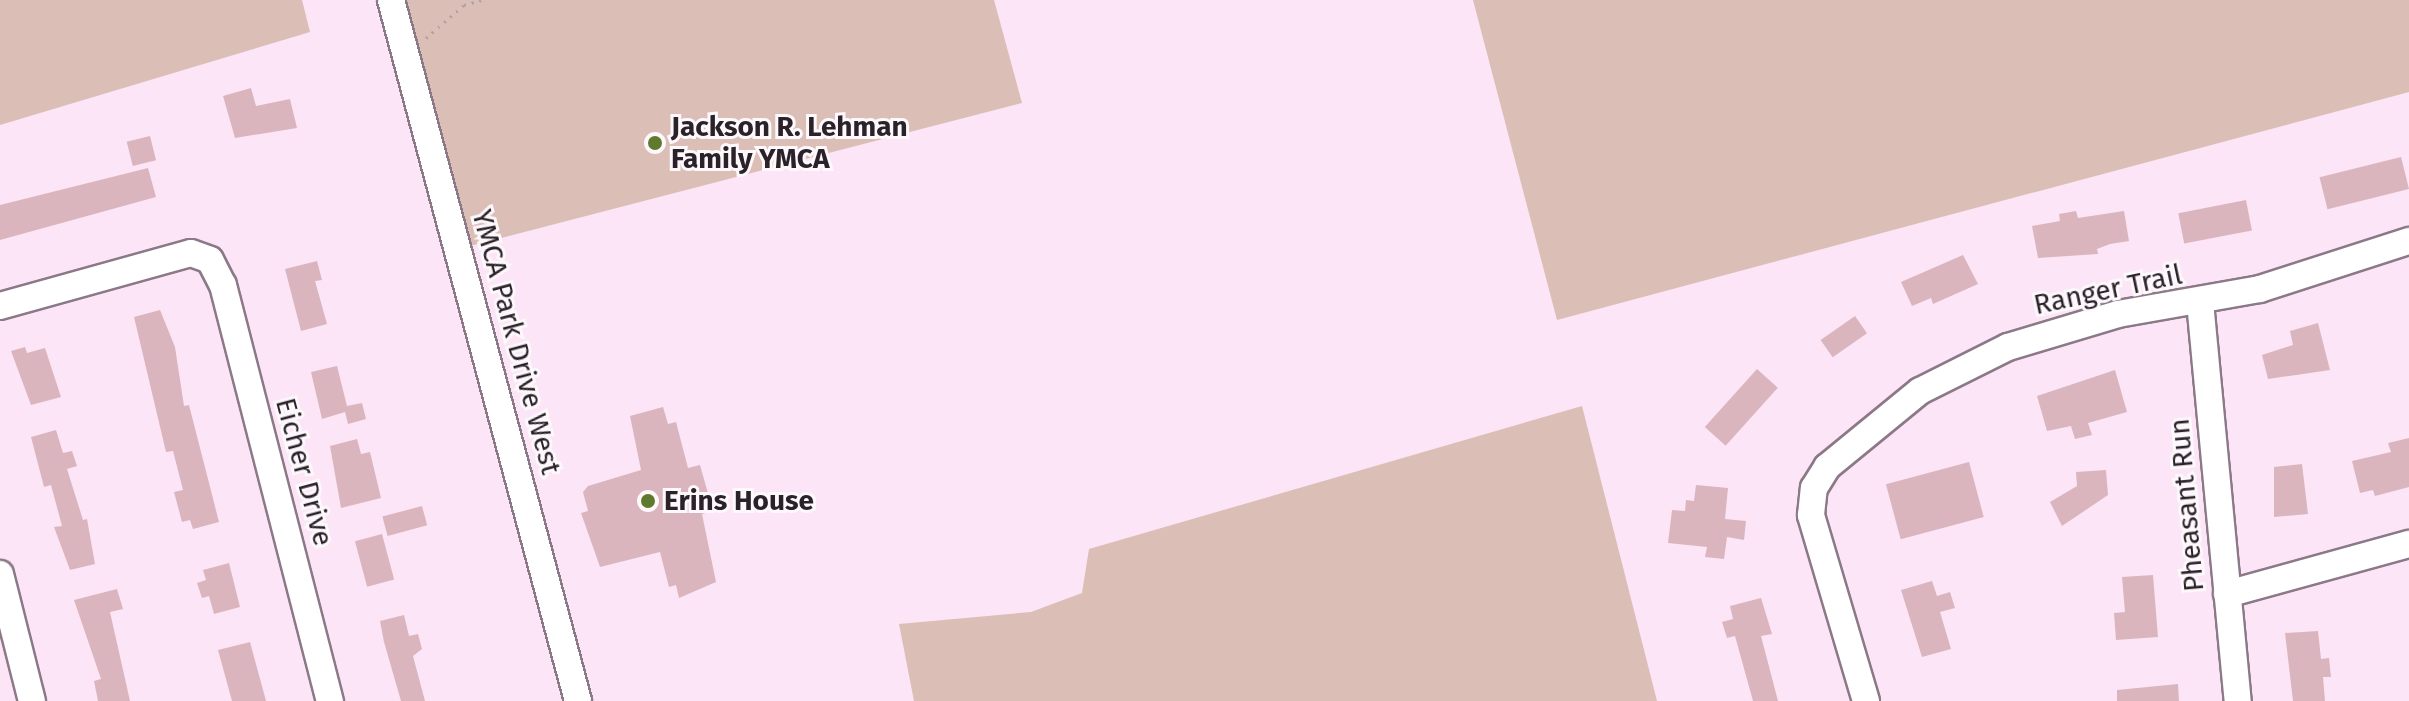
<!DOCTYPE html>
<html>
<head>
<meta charset="utf-8">
<style>
	body { margin:0 }
	#map { position:relative; width:2409px; height:701px; overflow:hidden; background:#fbe5f6; font-family:"Fira Sans",sans-serif }
	div>[style] { position:absolute }
	.green>* { inset:0; background:#dbbeb6 }
	.building>* { inset:0; background:#dbb5bd; transform-origin:0 0 }
	.path>* { height:3px; margin-top:-1.5px; transform-origin:0; background:repeating-linear-gradient(90deg,#b1a0ad 0 2px,transparent 0 8px) }
	.roads { filter:drop-shadow(2px 0 #8c7988) drop-shadow(-2px 0 #8c7988) drop-shadow(0 2px #8c7988) drop-shadow(0 -2px #8c7988) }
	.minor>* { height:26px; margin:-13px; padding:0 13px; transform-origin:13px; border-radius:13px; background:#fff }
	.dots>* { width:22px; height:22px; translate:-50% -50%; box-sizing:border-box; border:4px solid #fdf8fc; border-radius:50% }
	span { translate:-50% -50%; white-space:nowrap; text-align:center; line-height:1.15; -webkit-text-stroke:6px #fdf8fc; paint-order:stroke }
	.poi-label { font-size:28px; color:#2a2228; font-weight:700 }
	.left { translate:0 -50%; text-align:left }
	.street-label { font-size:28px; color:#2a2228 }
</style>
</head>
<body>
<div id="map">
	<div class="green">
		<div style="clip-path:polygon(0 0,302px 0,310px 32px,0 125px)"></div>
		<div style="clip-path:polygon(404px 0,994px 0,1022px 103px,470px 246px)"></div>
		<div style="clip-path:polygon(1473px 0,2409px 0,2409px 92px,1557px 320px)"></div>
		<div style="clip-path:polygon(1582px 406px,1657px 701px,914px 701px,899px 624px,1031px 612px,1082px 593px,1089px 549px)"></div>
	</div>
	<div class="building">
		<div style="clip-path:polygon(251px 88px,256px 106px,290px 99px,297px 128px,235px 138px,223px 96px)"></div>
		<div style="left:150px;top:136px;width:25px;height:24px;rotate:76deg"></div>
		<div style="left:2401px;top:157px;width:33px;height:84px;rotate:76deg"></div>
		<div style="clip-path:polygon(148px 168px,156px 197px,0 240px,0 205px)"></div>
		<div style="left:2246px;top:200px;width:31px;height:69px;rotate:79deg"></div>
		<div style="clip-path:polygon(2076px 211px,2078px 218px,2124px 211px,2129px 241px,2110px 244px,2097px 249px,2098px 254px,2038px 258px,2032px 226px,2060px 221px,2059px 214px)"></div>
		<div style="clip-path:polygon(1963px 255px,1978px 284px,1933px 304px,1931px 298px,1912px 306px,1901px 282px)"></div>
		<div style="clip-path:polygon(317px 261px,322px 280px,315px 281px,327px 324px,301px 331px,285px 269px)"></div>
		<div style="clip-path:polygon(160px 310px,175px 347px,184px 406px,189px 405px,219px 522px,193px 529px,190px 520px,182px 522px,174px 492px,183px 490px,173px 451px,166px 452px,134px 317px)"></div>
		<div style="left:1855px;top:316px;width:21px;height:42px;rotate:55deg"></div>
		<div style="clip-path:polygon(2318px 323px,2330px 370px,2268px 379px,2262px 355px,2293px 345px,2290px 331px)"></div>
		<div style="clip-path:polygon(25px 347px,27px 353px,45px 348px,61px 397px,31px 405px,11px 351px)"></div>
		<div style="clip-path:polygon(337px 366px,347px 406px,362px 403px,366px 419px,348px 424px,345px 412px,322px 419px,311px 372px)"></div>
		<div style="left:1757px;top:369px;width:28px;height:78px;rotate:42deg"></div>
		<div style="clip-path:polygon(2115px 370px,2127px 412px,2088px 423px,2092px 435px,2075px 439px,2071px 426px,2047px 431px,2037px 396px)"></div>
		<div style="clip-path:polygon(663px 407px,668px 424px,676px 422px,688px 468px,700px 465px,713px 511px,702px 514px,716px 582px,679px 598px,676px 585px,669px 587px,660px 552px,600px 567px,581px 513px,588px 511px,583px 492px,588px 486px,641px 470px,630px 416px)"></div>
		<div style="clip-path:polygon(56px 430px,63px 453px,72px 451px,77px 466px,67px 469px,83px 520px,87px 519px,95px 564px,70px 570px,54px 527px,62px 526px,51px 485px,44px 487px,31px 437px)"></div>
		<div style="clip-path:polygon(2409px 438px,2409px 487px,2375px 496px,2373px 490px,2360px 493px,2352px 461px,2391px 452px,2388px 443px)"></div>
		<div style="clip-path:polygon(357px 439px,361px 454px,370px 452px,381px 498px,341px 508px,330px 446px)"></div>
		<div style="left:1969px;top:462px;width:57px;height:86px;rotate:75deg"></div>
		<div style="clip-path:polygon(2302px 464px,2308px 514px,2274px 517px,2274px 467px)"></div>
		<div style="clip-path:polygon(2106px 470px,2108px 495px,2062px 526px,2050px 502px,2077px 486px,2076px 472px)"></div>
		<div style="clip-path:polygon(1696px 485px,1728px 488px,1725px 519px,1746px 521px,1744px 540px,1727px 537px,1724px 559px,1705px 557px,1707px 547px,1668px 543px,1672px 510px,1685px 511px,1686px 500px,1694px 501px)"></div>
		<div style="left:422px;top:506px;width:20px;height:41px;rotate:75deg"></div>
		<div style="left:382px;top:534px;width:47px;height:28px;rotate:75deg"></div>
		<div style="clip-path:polygon(229px 563px,240px 607px,214px 614px,209px 596px,202px 598px,197px 583px,206px 580px,203px 570px)"></div>
		<div style="clip-path:polygon(2153px 575px,2158px 637px,2116px 640px,2114px 613px,2125px 612px,2122px 577px)"></div>
		<div style="clip-path:polygon(1932px 581px,1937px 596px,1950px 592px,1955px 608px,1940px 612px,1951px 649px,1922px 657px,1901px 590px)"></div>
		<div style="clip-path:polygon(117px 589px,123px 609px,110px 612px,130px 701px,98px 701px,94px 681px,101px 679px,74px 600px)"></div>
		<div style="clip-path:polygon(1761px 598px,1772px 634px,1761px 636px,1778px 701px,1753px 701px,1735px 636px,1727px 638px,1722px 622px,1733px 619px,1730px 606px)"></div>
		<div style="clip-path:polygon(404px 615px,409px 636px,418px 634px,422px 649px,413px 656px,425px 701px,401px 701px,384px 642px,380px 621px)"></div>
		<div style="clip-path:polygon(2318px 631px,2321px 659px,2329px 658px,2331px 677px,2323px 677px,2325px 701px,2293px 701px,2285px 633px)"></div>
		<div style="clip-path:polygon(250px 642px,266px 701px,232px 701px,218px 650px)"></div>
		<div style="clip-path:polygon(2178px 684px,2179px 701px,2117px 701px,2117px 690px)"></div>
	</div>
	<div class="path">
		<div style="left:426px;top:38px;width:50px;rotate:-41deg"></div>
		<div style="left:464px;top:5px;width:18px;rotate:-16deg"></div>
	</div>
	<div class="roads">
		<div class="minor">
			<div style="left:391px;top:0;width:726px;rotate:75.06deg"></div>
			<div style="left:2200px;top:302px;width:401px;rotate:84.6deg"></div>
			<div style="left:0;top:306px;width:198px;rotate:-15.5deg"></div>
			<div style="left:191px;top:253px;width:20px;rotate:20deg"></div>
			<div style="left:210px;top:260px;width:28px;rotate:63deg"></div>
			<div style="left:223px;top:285px;width:430px;rotate:75.6deg"></div>
			<div style="left:0;top:574px;width:131px;rotate:75.9deg"></div>
			<div style="left:2227px;top:594px;width:189px;rotate:-15.4deg"></div>
			<div style="left:1866px;top:701px;width:194px;rotate:-106.5deg"></div>
			<div style="left:1811px;top:515px;width:27px;rotate:-84deg"></div>
			<div style="left:1814px;top:488px;width:25px;rotate:-58deg"></div>
			<div style="left:1827px;top:467px;width:120px;rotate:-39.3deg"></div>
			<div style="left:1920px;top:391px;width:98px;rotate:-26.6deg"></div>
			<div style="left:2008px;top:347px;width:115px;rotate:-16.7deg"></div>
			<div style="left:2118px;top:314px;width:144px;rotate:-10deg"></div>
			<div style="left:2260px;top:289px;width:157px;rotate:-17.9deg"></div>
		</div>
	</div>
	<div class="dots">
		<div style="left:655px;top:143px;background:#5f792d"></div>
		<div style="left:648px;top:501px;background:#5f792d"></div>
	</div>
	<div class="poi-label">
		<span class="left" style="left:671px;top:143px">Jackson R. Lehman<br>Family YMCA</span>
		<span class="left" style="left:664px;top:501px">Erins House</span>
	</div>
	<div class="street-label">
		<span style="left:2108px;top:290px;rotate:-12deg">Ranger Trail</span>
		<span style="left:516px;top:342px;rotate:75deg">YMCA Park Drive West</span>
		<span style="left:304px;top:472px;rotate:75deg">Eicher Drive</span>
		<span style="left:2187px;top:505px;rotate:-95deg">Pheasant Run</span>
	</div>
</div>
</body>
</html>
